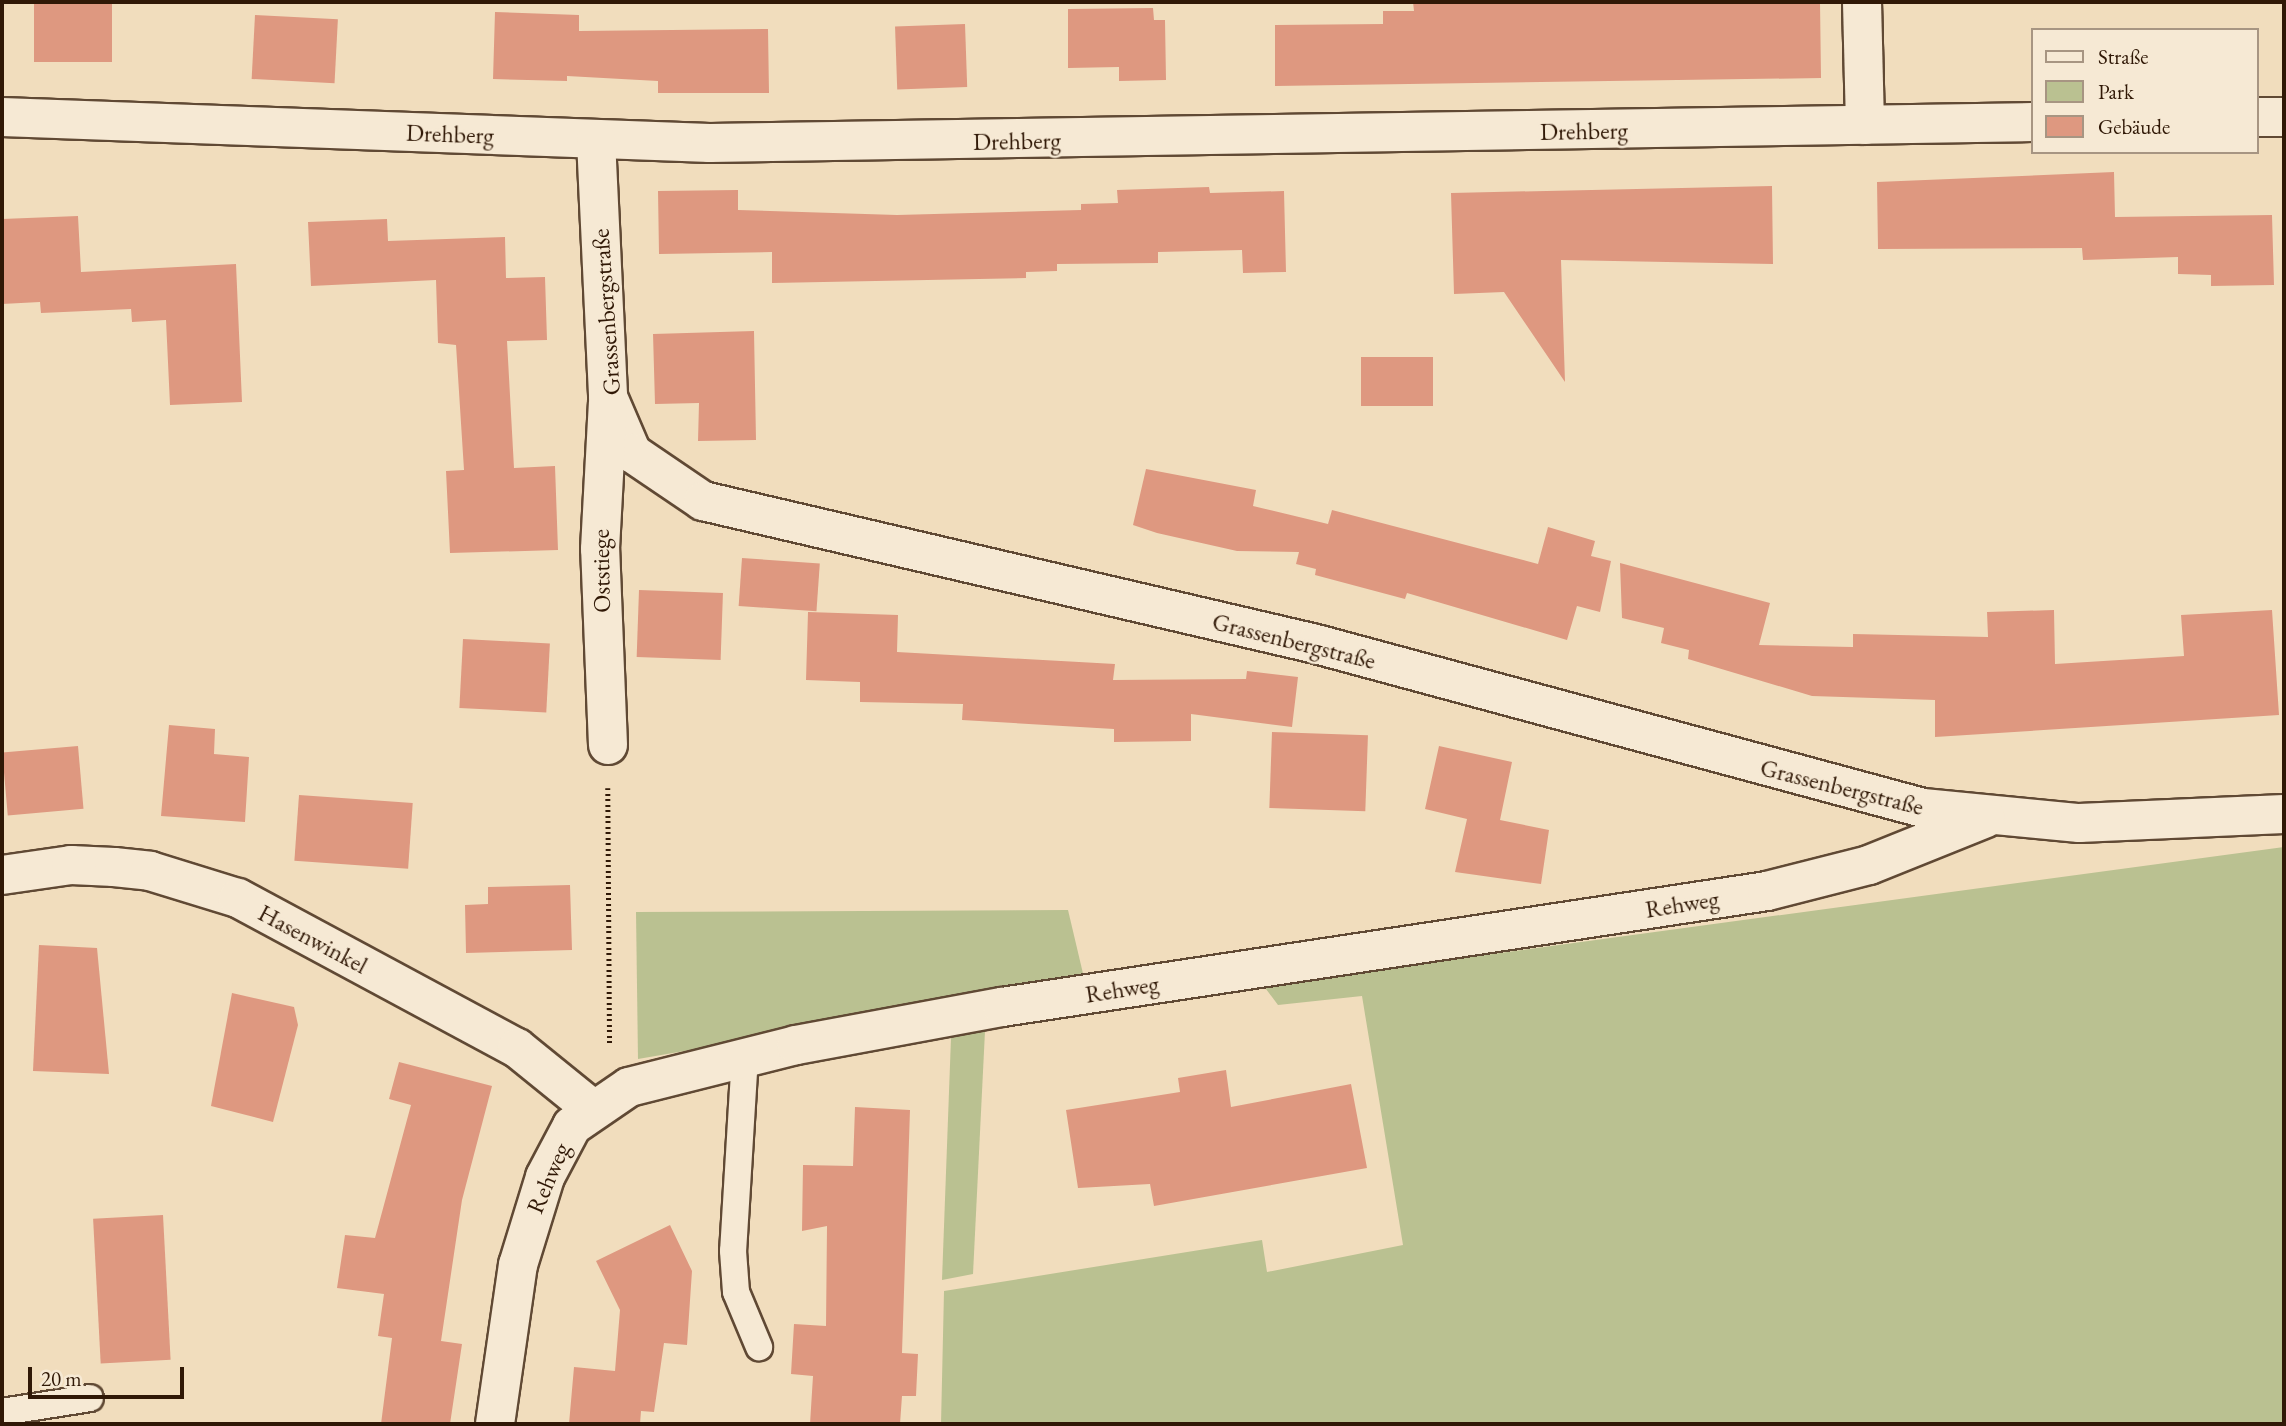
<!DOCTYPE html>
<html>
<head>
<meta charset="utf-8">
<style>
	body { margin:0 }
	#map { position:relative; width:2286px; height:1426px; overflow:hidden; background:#f1ddbd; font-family:"EB Garamond",serif }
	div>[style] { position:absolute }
	.green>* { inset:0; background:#bac191 }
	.building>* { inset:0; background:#de9880; transform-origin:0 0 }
	.path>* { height:4.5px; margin-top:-2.25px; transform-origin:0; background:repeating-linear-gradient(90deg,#301806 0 2px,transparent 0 5.5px) }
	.roads { filter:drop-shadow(2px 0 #604934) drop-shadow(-2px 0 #604934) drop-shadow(0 2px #604934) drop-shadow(0 -2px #604934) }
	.service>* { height:26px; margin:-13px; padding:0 13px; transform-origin:13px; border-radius:13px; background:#f6e9d4 }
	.minor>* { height:38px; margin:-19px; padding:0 19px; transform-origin:19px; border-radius:19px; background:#f6e9d4 }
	span { translate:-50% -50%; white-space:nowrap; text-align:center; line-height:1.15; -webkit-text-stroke:5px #f6e9d4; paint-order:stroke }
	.street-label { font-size:24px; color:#301806 }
	.frame { position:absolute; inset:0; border:4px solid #301806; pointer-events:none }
	.legend { position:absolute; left:2031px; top:28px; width:228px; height:126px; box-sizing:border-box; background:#f6e9d4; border:2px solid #a79582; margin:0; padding:9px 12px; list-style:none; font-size:21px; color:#301806 }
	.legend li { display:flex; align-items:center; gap:14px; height:35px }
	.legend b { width:35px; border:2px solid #a79582 }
	.scale { position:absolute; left:28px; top:1367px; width:156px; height:32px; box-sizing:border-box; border:4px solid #301806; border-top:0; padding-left:9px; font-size:21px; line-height:24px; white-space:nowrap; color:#301806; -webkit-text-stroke:5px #f6e9d4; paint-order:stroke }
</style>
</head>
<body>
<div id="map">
	<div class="green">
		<div style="clip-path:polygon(2284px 847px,2284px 1424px,941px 1424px,944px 1291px,1262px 1240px,1267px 1272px,1403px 1245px,1362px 996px,1278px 1005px,1263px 985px)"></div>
		<div style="clip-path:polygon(1068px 910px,1085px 982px,638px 1059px,636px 912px)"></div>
		<div style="clip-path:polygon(985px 1031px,973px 1274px,942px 1280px,951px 1038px)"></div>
	</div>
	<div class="building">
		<div style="left:34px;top:2px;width:78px;height:60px"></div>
		<div style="clip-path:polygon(1413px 2px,1820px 2px,1821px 78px,1275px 86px,1275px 25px,1383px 24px,1383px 11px,1414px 11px)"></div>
		<div style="clip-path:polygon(1153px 8px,1154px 20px,1165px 20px,1166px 80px,1119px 81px,1119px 67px,1068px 68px,1068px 9px)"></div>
		<div style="clip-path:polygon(495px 12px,579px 15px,579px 31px,768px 29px,769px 93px,658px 93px,658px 81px,567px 76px,567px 81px,493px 79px)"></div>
		<div style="left:255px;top:15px;width:83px;height:64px;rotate:3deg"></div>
		<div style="left:965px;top:24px;width:63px;height:70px;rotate:88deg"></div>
		<div style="clip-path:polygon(2114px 172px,2115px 217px,2272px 215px,2274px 285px,2211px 286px,2211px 275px,2178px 274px,2178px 257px,2083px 260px,2082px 248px,1878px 249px,1877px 182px)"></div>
		<div style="clip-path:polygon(1772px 186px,1773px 264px,1561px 260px,1565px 382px,1504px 292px,1454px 294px,1451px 193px)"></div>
		<div style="clip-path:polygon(1209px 187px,1210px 193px,1284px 191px,1286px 272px,1243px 273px,1242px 250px,1158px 252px,1158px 263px,1057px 264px,1057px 271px,1026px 272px,1026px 278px,772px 283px,772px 252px,659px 254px,658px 191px,738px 190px,738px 210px,897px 215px,1081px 210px,1081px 204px,1118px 203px,1117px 190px)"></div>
		<div style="clip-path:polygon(78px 216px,81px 272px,236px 264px,242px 402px,170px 405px,166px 320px,132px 322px,131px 309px,41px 313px,40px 302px,2px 304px,2px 219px)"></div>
		<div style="clip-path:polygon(387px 219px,388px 241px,505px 237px,506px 278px,545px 277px,547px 340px,507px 341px,514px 468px,555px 466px,558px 550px,450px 553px,446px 471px,464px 470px,456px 345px,438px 343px,436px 280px,311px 286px,308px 222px)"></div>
		<div style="clip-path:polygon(754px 331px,756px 440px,698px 441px,699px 403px,655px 404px,653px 334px)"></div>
		<div style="left:1361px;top:357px;width:72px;height:49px"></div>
		<div style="clip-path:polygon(1146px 469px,1256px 490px,1253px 506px,1328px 524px,1332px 510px,1538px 564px,1548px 527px,1595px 541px,1591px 556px,1611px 561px,1600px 612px,1577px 606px,1567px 640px,1407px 593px,1405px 599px,1315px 575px,1316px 569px,1296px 564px,1299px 552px,1237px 551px,1157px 533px,1133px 525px)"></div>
		<div style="left:742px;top:558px;width:78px;height:48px;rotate:4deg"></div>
		<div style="clip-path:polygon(1620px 563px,1770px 603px,1759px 645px,1853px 647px,1853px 634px,1988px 637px,1987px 612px,2054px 610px,2055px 664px,2184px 656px,2181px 615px,2272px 610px,2279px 715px,1935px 737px,1935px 700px,1812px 696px,1688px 659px,1689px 650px,1661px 643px,1664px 628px,1622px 618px)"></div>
		<div style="left:639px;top:590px;width:84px;height:67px;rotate:2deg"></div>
		<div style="clip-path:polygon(808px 612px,898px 615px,897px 652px,1115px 664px,1113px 680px,1246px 679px,1247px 671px,1298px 677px,1292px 727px,1191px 714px,1191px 741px,1114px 742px,1114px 729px,962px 720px,963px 704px,860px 702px,860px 682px,806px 680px)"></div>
		<div style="left:463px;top:639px;width:87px;height:69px;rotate:3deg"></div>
		<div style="clip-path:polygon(169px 725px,215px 729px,214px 754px,249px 757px,245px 822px,161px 816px)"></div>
		<div style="left:1272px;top:732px;width:96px;height:76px;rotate:2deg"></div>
		<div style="left:78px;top:746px;width:63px;height:76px;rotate:85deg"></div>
		<div style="clip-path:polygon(1439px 746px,1512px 762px,1500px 820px,1549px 830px,1541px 884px,1455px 872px,1467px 819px,1425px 809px)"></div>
		<div style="left:299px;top:795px;width:114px;height:66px;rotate:4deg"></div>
		<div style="clip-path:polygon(570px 885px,572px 950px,466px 953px,465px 905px,488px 904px,488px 887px)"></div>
		<div style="clip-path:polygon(39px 945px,97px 948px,109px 1074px,33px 1071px)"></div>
		<div style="clip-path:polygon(232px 993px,294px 1007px,298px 1025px,273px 1122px,211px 1106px)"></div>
		<div style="clip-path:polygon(399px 1062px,492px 1086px,462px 1200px,441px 1341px,462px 1344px,450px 1424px,381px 1424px,392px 1338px,378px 1336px,384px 1294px,337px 1288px,345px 1235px,375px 1238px,411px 1105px,389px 1099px)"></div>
		<div style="clip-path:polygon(1226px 1070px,1231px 1107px,1351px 1084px,1367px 1168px,1154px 1206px,1150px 1184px,1078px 1188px,1066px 1110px,1180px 1092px,1178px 1078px)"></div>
		<div style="clip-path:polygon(855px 1107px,910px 1110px,902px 1353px,918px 1354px,916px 1396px,902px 1396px,900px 1424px,810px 1424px,813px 1376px,791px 1374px,794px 1324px,826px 1326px,827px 1226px,802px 1231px,803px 1165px,853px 1166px)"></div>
		<div style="left:163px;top:1215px;width:145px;height:70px;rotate:87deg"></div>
		<div style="clip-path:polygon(670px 1225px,692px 1271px,687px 1345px,664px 1343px,654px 1412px,641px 1411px,640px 1424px,569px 1424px,574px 1367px,615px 1371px,620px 1310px,596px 1261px)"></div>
	</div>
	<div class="path">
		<div style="left:608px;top:788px;width:258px;rotate:89.6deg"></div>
	</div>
	<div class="roads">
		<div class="service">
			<div style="left:745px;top:1056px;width:195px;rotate:93.5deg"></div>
			<div style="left:733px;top:1251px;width:41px;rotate:85.8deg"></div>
			<div style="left:736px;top:1292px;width:60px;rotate:67.3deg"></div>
			<div style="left:2px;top:1412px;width:89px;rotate:-9deg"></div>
		</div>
		<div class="minor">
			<div style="left:1862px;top:2px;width:123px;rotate:88.6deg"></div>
			<div style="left:2px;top:117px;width:708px;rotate:2.1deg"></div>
			<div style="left:710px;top:143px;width:1322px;rotate:-0.91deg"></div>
			<div style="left:2256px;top:117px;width:28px"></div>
			<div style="left:596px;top:140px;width:257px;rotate:87.3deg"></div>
			<div style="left:608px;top:397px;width:61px;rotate:66.8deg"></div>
			<div style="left:632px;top:453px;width:86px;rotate:34.1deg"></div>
			<div style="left:703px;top:501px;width:629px;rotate:13.13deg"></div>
			<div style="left:1316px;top:644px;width:629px;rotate:15.12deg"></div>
			<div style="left:1923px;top:808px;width:157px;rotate:5.5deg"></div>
			<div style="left:2079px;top:823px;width:205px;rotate:-2.5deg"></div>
			<div style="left:608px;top:745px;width:196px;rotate:-92.3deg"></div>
			<div style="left:600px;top:549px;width:146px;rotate:-86.9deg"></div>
			<div style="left:2px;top:875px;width:70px;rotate:-8.2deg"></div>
			<div style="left:71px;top:865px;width:43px;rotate:2.7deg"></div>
			<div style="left:114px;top:867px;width:36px;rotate:6deg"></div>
			<div style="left:150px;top:871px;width:92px;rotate:17.1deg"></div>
			<div style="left:238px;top:898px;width:317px;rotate:28.3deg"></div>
			<div style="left:517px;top:1048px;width:95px;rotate:39deg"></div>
			<div style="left:495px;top:1424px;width:161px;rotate:-81.8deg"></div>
			<div style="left:518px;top:1265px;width:92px;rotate:-72.9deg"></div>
			<div style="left:545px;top:1177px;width:58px;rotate:-62.1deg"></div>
			<div style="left:572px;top:1126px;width:69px;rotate:-34.4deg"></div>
			<div style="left:629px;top:1087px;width:172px;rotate:-14.1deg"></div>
			<div style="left:796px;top:1045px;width:209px;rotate:-10.5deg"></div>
			<div style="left:1002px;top:1007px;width:774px;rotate:-8.62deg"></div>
			<div style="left:1767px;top:891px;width:105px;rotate:-14.3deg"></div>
			<div style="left:1869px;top:865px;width:126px;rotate:-21.9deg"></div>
		</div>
	</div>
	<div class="street-label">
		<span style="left:1584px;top:131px;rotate:-1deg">Drehberg</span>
		<span style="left:450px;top:134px;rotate:2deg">Drehberg</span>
		<span style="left:1017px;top:141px;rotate:-1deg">Drehberg</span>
		<span style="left:606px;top:312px;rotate:-94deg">Grassenbergstraße</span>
		<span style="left:601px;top:571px;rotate:-91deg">Oststiege</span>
		<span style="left:1294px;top:641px;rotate:14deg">Grassenbergstraße</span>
		<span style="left:1842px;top:787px;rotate:14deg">Grassenbergstraße</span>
		<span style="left:1682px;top:904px;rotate:-9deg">Rehweg</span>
		<span style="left:313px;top:939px;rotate:28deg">Hasenwinkel</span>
		<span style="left:1122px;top:989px;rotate:-9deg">Rehweg</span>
		<span style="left:548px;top:1178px;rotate:-67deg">Rehweg</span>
	</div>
	<div class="frame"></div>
	<ul class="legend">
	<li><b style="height:9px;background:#f6e9d4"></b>Straße</li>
	<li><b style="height:19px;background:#bac191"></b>Park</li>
	<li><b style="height:19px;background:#de9880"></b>Gebäude</li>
	</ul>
	<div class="scale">20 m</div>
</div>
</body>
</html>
